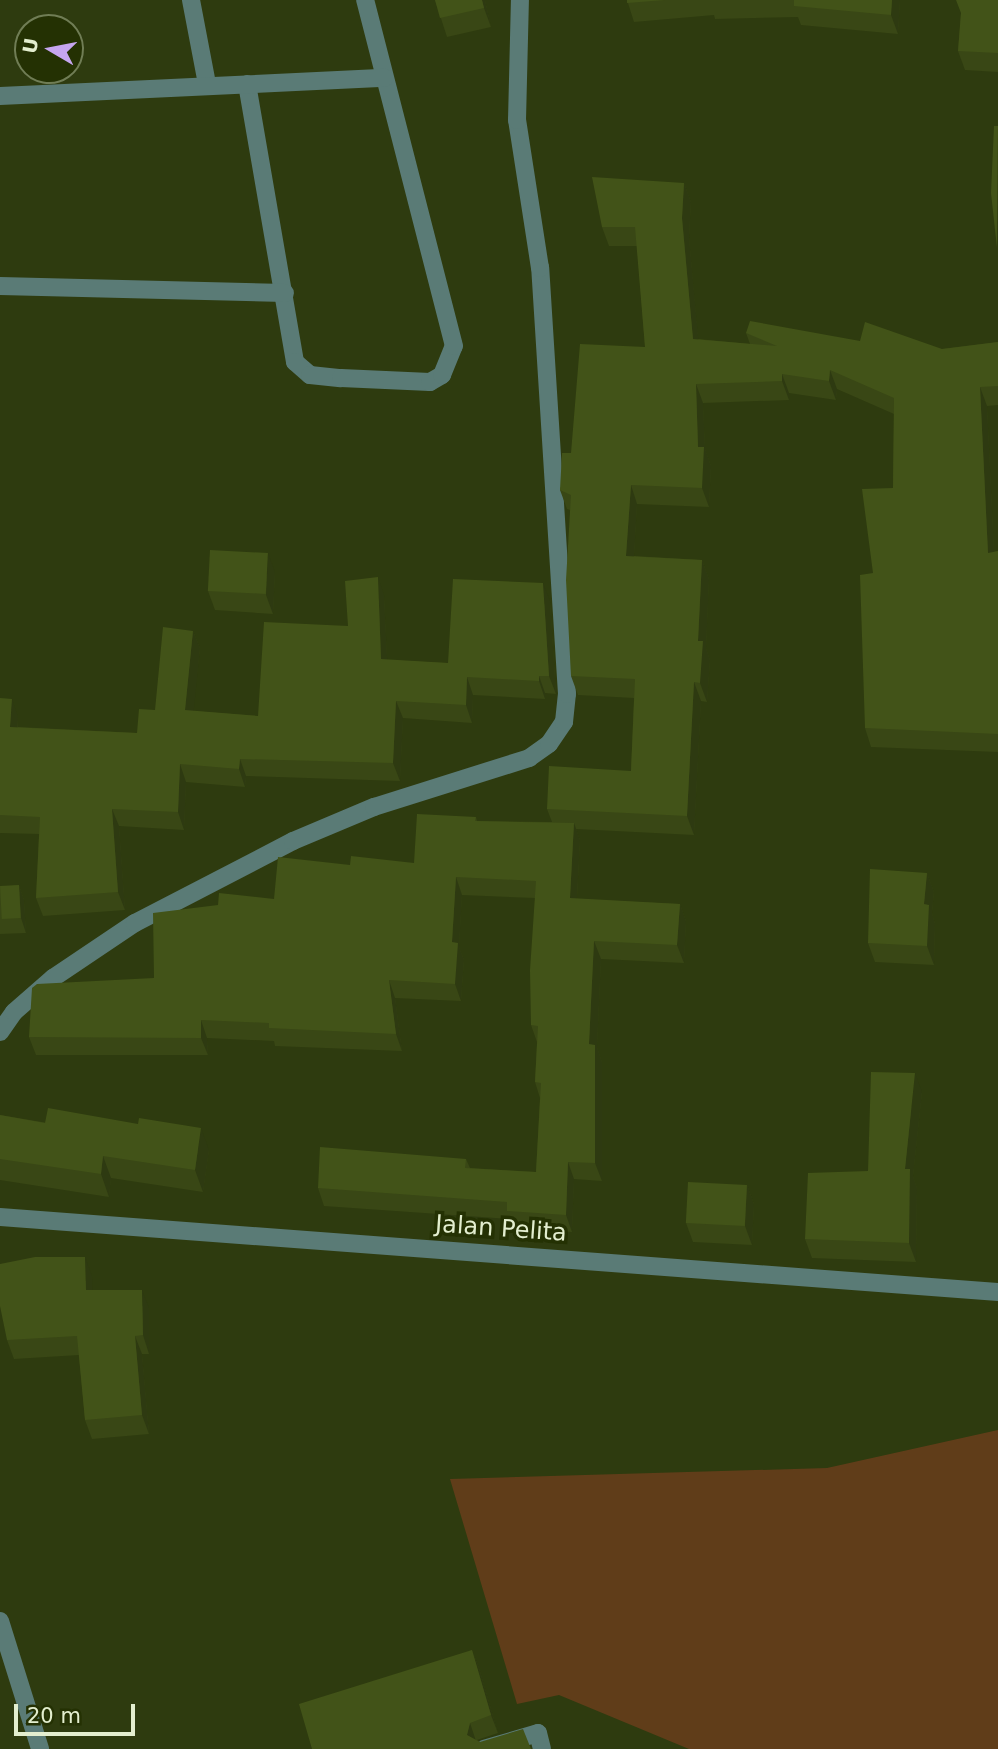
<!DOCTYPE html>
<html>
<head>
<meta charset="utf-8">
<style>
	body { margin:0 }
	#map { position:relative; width:998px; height:1749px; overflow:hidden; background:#2e3b0f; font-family:"DejaVu Sans",sans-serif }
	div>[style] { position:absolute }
	.green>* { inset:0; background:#603d19 }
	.minor>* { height:18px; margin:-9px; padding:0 9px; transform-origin:9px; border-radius:9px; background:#5a7b76 }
	.wall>* { inset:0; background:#394715 }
	.shaded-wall>* { inset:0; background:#2e3a11 }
	.building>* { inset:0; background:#425318; transform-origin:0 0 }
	span { translate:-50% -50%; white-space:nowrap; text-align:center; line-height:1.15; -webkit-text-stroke:7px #243103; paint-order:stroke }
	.street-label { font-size:24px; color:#e3eecf }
	.north { position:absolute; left:14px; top:14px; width:70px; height:70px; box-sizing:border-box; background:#243103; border:2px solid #707d55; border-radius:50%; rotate:280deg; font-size:19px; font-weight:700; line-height:28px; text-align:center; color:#e3eecf }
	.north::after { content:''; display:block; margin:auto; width:24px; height:32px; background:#c6a6f0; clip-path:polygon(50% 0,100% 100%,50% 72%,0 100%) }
	.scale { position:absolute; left:14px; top:1704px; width:121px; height:32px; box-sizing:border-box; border:4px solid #e3eecf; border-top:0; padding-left:9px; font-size:21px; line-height:24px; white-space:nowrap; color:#e3eecf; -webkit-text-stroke:5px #243103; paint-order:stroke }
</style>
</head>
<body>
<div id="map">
	<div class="green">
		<div style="clip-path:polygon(998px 1430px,998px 1749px,689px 1749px,559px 1695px,517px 1704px,450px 1479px,827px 1468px)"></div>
	</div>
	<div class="minor">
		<div style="left:191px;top:0;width:86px;rotate:79.2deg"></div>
		<div style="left:247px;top:84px;width:282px;rotate:80.2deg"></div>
		<div style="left:295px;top:362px;width:20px;rotate:41deg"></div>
		<div style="left:310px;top:375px;width:31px;rotate:6deg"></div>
		<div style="left:341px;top:378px;width:89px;rotate:2.6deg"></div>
		<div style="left:430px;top:382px;width:14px;rotate:-30deg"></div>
		<div style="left:442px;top:375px;width:31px;rotate:-68deg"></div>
		<div style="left:454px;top:346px;width:357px;rotate:-104.4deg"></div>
		<div style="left:0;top:96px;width:385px;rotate:-2.7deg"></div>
		<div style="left:0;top:286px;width:285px;rotate:1.4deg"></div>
		<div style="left:0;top:1032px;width:24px;rotate:-55deg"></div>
		<div style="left:14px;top:1012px;width:52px;rotate:-41.1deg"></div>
		<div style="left:53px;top:978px;width:99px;rotate:-33.9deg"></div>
		<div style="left:135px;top:923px;width:178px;rotate:-27.4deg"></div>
		<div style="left:293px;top:841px;width:88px;rotate:-22.8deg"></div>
		<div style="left:374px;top:807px;width:163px;rotate:-17.5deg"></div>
		<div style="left:529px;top:758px;width:24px;rotate:-35deg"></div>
		<div style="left:549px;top:744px;width:27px;rotate:-56deg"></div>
		<div style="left:564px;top:722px;width:28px;rotate:-84deg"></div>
		<div style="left:567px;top:694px;width:427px;rotate:-93.6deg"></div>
		<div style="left:540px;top:268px;width:150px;rotate:-98.8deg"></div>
		<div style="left:517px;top:120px;width:120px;rotate:-88.6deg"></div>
		<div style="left:0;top:1217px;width:1001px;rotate:4.3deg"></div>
		<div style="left:0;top:1621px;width:134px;rotate:72.6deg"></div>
		<div style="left:484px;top:1749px;width:56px;rotate:-16.5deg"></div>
		<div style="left:538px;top:1733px;width:16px;rotate:76deg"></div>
	</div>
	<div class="wall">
		<div style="clip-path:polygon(435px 0,485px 0,491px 27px,447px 37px)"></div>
		<div style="clip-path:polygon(627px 0,900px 0,898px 34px,801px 25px,798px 17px,715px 19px,714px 15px,634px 22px)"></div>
		<div style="clip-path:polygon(998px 0,998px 72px,965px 70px,958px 51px,961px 13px)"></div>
		<div style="clip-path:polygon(684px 183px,691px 202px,689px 237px,698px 339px,750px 344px,746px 333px,860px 341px,942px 349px,998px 342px,998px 405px,987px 406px,994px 552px,998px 551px,998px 752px,871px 747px,865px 728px,873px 573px,893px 488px,894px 414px,837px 389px,836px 400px,789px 393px,789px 400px,703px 403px,705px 449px,711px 466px,709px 507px,637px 504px,634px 556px,702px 560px,709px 579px,706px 648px,710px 660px,707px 702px,701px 701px,694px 835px,576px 829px,580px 840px,577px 899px,680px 904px,686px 921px,684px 963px,601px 959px,597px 1047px,602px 1062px,602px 1181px,574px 1179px,572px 1232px,513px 1229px,510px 1219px,324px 1206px,318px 1188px,466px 1159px,470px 1168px,536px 1172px,540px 1098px,535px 1082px,537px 1042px,531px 1025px,535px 898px,462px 895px,459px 947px,464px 960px,461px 1001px,395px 998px,402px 1051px,275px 1046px,274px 1041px,207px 1038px,208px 1055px,36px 1055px,29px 1037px,154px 978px,274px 899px,350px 865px,414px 863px,476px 817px,477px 821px,552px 822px,547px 809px,631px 771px,634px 698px,578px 695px,571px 676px,570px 510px,567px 509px,560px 490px,571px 453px,645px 347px,637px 246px,609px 246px,602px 227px)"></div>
		<div style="clip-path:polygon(275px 572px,273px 614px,215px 610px,208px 591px)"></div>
		<div style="clip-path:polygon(384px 595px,387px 660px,448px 663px,550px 601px,556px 694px,545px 693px,545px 699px,473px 695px,472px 723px,403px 718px,400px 781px,246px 776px,245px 787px,186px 782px,184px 830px,119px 826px,125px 910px,43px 916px,36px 898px,39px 834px,0 833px,0 698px,18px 717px,18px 727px,137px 733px,155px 710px,193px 631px,200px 648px,193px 711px,258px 716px,348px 626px)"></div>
		<div style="clip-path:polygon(927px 873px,934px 892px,932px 913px,935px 924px,934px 965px,875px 962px,868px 943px)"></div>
		<div style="clip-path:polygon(19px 885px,24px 900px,26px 933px,0 934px,0 887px)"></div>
		<div style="clip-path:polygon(922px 1092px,913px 1176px,917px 1188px,916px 1262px,812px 1258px,805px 1239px,868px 1171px)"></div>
		<div style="clip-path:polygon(0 1115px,209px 1150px,203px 1192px,111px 1178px,109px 1197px,0 1180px)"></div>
		<div style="clip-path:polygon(747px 1185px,754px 1204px,752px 1245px,693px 1242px,686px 1223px)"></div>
		<div style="clip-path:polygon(92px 1276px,92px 1290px,149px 1308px,149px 1354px,142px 1354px,149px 1434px,92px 1439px,85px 1420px,79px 1355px,14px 1359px,7px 1340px)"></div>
		<div style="clip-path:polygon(472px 1650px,479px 1668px,498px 1733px,477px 1740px,480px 1742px,312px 1749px)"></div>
	</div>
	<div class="shaded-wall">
		<div style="clip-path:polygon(482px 0,485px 0,491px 27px,484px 8px)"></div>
		<div style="clip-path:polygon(892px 0,900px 0,898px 34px,891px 15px)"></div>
		<div style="clip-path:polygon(684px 183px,691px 202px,689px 237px,700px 358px,693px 339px,682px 218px)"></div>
		<div style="clip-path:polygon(830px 370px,837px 389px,836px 400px,829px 381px)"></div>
		<div style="clip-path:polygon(782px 374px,789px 393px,789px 400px,782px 381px)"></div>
		<div style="clip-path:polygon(696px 384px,703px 403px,705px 449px,711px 466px,709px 507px,702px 488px,698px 447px)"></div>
		<div style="clip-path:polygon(980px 387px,987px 406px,995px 572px,988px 553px)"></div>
		<div style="clip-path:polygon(631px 485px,637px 504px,633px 575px,626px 556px)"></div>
		<div style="clip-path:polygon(268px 553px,275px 572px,273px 614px,266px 595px)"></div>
		<div style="clip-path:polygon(702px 560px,709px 579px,706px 648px,710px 660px,707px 702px,700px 683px,698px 641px)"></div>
		<div style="clip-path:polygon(378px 577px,384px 595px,388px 677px,381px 659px)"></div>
		<div style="clip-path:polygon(543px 583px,550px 601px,556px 694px,549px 676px)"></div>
		<div style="clip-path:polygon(193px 631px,200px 648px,192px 728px,185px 710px)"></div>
		<div style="clip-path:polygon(539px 676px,545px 693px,545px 699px,539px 681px)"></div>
		<div style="clip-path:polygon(467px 677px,473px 695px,472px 723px,466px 705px)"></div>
		<div style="clip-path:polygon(694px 682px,701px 701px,694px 835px,687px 816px)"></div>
		<div style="clip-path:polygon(12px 699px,18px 717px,17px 745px,10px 727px)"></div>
		<div style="clip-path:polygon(396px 701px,403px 718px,400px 781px,393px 763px)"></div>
		<div style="clip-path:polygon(240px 759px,246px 776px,245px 787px,239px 769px)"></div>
		<div style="clip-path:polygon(180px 764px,186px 782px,184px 830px,178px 812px)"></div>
		<div style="clip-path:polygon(112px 809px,119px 826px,125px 910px,118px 892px)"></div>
		<div style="clip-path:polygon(574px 823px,580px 840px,576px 916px,570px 898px)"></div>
		<div style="clip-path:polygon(927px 873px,934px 892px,932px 913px,935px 924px,934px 965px,927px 946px,924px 904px)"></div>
		<div style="clip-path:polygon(456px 877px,462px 895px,459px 947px,464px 960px,461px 1001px,455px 984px,452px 942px)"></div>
		<div style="clip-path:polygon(19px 885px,24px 900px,26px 933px,21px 918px)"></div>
		<div style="clip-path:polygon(680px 904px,686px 921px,684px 963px,677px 945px)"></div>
		<div style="clip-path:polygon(594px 941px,601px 959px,597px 1047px,602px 1062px,602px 1181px,595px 1163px,589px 1044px)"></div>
		<div style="clip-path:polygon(389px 980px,395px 998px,402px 1051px,396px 1034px)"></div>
		<div style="clip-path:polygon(201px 1020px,207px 1038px,208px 1055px,201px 1038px)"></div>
		<div style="clip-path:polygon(915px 1073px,922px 1092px,913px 1176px,917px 1188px,916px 1262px,909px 1243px,905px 1169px)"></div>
		<div style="clip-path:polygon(201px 1128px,209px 1150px,203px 1192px,195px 1170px)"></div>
		<div style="clip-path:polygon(103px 1156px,111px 1178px,109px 1197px,101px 1174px)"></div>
		<div style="clip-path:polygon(568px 1162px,574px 1179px,572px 1232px,566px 1215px)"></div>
		<div style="clip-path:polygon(747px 1185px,754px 1204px,752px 1245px,745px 1226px)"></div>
		<div style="clip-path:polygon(85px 1257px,92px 1276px,93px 1309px,86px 1290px)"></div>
		<div style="clip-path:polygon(142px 1290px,149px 1308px,149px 1354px,143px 1335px)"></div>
		<div style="clip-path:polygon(135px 1336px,142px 1354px,149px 1434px,142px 1415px)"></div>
		<div style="clip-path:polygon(472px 1650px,479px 1668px,498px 1733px,491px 1715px)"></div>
		<div style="clip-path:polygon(470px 1723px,476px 1741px,467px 1735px)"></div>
	</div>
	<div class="building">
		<div style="clip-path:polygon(435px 0,482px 0,484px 8px,440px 18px)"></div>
		<div style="clip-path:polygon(627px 0,665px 0,627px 3px)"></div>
		<div style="clip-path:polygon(794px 0,892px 0,891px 15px,794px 6px)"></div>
		<div style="clip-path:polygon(956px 0,998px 0,998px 53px,958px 51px,961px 13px)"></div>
		<div style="clip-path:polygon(994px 126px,998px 126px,997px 248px,991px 193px)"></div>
		<div style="clip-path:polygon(592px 177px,684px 183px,682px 218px,693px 339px,777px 346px,746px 333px,750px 321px,860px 341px,865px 322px,942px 349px,998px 342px,998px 386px,980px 387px,988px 553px,998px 551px,998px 734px,865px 728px,860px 575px,873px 573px,862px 489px,893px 488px,894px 398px,830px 370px,829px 381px,782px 374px,782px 381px,696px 384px,698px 447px,704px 447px,702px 488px,631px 485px,626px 556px,702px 560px,698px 641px,703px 641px,700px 683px,694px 682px,687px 816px,547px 809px,549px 766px,631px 771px,635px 679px,571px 676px,566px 580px,571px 495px,560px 490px,562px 453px,571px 453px,580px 344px,645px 347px,635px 227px,602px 227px)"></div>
		<div style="left:210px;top:550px;width:58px;height:41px;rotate:3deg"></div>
		<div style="clip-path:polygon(378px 577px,381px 659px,448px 663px,453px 579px,543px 583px,549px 676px,539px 676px,539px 681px,467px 677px,466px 705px,396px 701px,393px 763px,240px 759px,239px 769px,180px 764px,178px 812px,112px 809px,118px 892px,36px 898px,40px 817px,0 815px,0 698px,12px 699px,10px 727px,137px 733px,139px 709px,155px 710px,163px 627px,193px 631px,185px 710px,258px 716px,264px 622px,348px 626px,345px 581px)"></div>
		<div style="clip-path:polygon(417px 814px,476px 817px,475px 821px,574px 823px,570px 898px,680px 904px,677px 945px,594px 941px,589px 1044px,595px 1045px,595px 1163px,568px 1162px,566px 1215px,507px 1211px,507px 1202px,318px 1188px,320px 1147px,466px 1159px,465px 1168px,536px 1172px,541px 1083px,535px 1082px,538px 1026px,531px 1025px,530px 970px,536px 881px,456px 877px,452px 942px,458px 943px,455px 984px,389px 980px,396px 1034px,269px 1028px,269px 1023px,201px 1020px,201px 1038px,29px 1037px,32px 988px,37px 984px,154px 978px,153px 913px,218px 905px,219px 893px,274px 899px,278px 857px,350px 865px,351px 856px,414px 863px)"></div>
		<div style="clip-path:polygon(870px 869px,927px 873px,924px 904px,929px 905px,927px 946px,868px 943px)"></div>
		<div style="left:19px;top:885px;width:33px;height:19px;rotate:87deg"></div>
		<div style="clip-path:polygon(871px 1072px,915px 1073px,905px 1169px,910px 1169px,909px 1243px,805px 1239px,808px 1173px,868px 1171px)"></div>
		<div style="clip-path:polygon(48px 1108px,138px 1124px,139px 1118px,201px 1128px,195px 1170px,103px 1156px,101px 1174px,0 1159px,0 1115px,45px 1123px)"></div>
		<div style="left:688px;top:1182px;width:59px;height:41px;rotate:3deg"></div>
		<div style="clip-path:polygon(35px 1257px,85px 1257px,86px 1290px,142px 1290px,143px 1335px,135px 1336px,142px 1415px,85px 1420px,77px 1336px,7px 1340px,0 1306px,0 1264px)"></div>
		<div style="clip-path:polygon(472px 1650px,491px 1715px,470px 1723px,467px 1735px,480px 1742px,523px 1729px,531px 1749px,312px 1749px,299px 1704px)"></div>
	</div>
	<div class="street-label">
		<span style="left:501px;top:1229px;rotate:4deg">Jalan Pelita</span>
	</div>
	<div class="north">U</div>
	<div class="scale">20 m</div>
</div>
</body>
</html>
